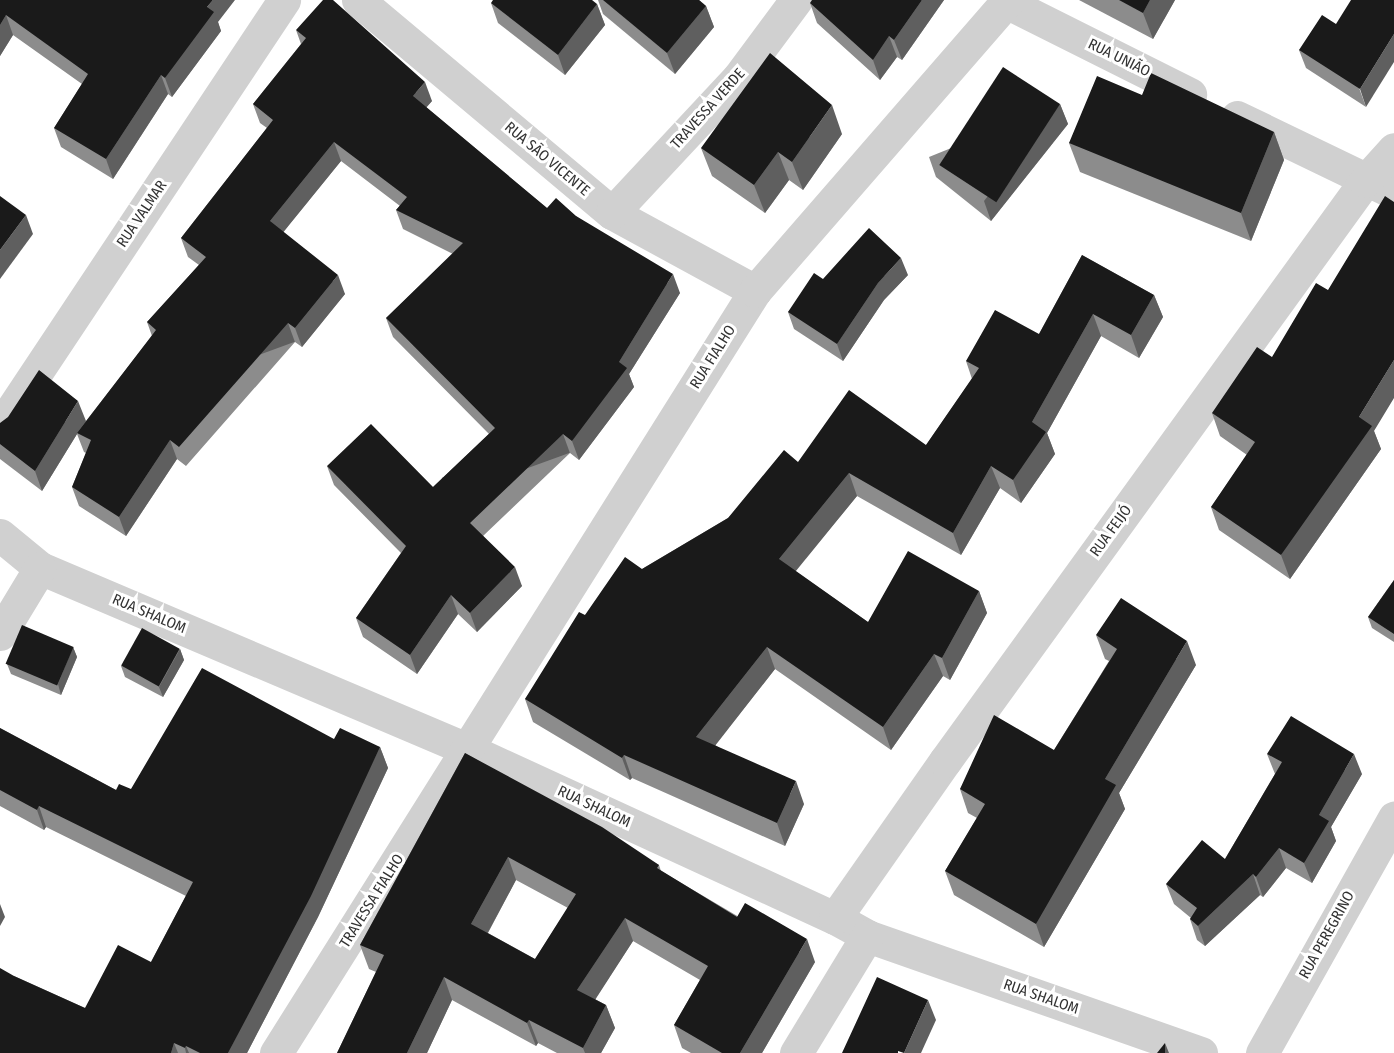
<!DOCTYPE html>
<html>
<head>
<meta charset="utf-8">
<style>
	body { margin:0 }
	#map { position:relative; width:1394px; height:1053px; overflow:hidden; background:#fff; font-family:"Fira Sans Condensed",sans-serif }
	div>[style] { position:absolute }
	.minor>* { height:33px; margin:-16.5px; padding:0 16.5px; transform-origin:16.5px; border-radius:16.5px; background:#d0d0d0 }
	.wall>* { inset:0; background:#8c8c8c }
	.shaded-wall>* { inset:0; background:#5f5f5f; transform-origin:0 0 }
	.building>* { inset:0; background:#1a1a1a; transform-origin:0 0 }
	span { translate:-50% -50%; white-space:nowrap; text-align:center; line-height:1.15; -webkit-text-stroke:6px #fff; paint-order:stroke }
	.street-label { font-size:15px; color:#333 }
</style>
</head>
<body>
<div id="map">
	<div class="minor">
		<div style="left:358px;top:0;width:331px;rotate:40deg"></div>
		<div style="left:612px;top:213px;width:163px;rotate:28.6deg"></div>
		<div style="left:1006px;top:2px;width:206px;rotate:26.6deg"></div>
		<div style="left:1237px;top:117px;width:174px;rotate:25.8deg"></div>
		<div style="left:612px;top:213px;width:185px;rotate:-47deg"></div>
		<div style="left:738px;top:78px;width:97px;rotate:-53.4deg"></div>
		<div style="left:0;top:427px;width:513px;rotate:-56.37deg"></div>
		<div style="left:0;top:535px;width:52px;rotate:39.5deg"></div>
		<div style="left:40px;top:568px;width:464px;rotate:23deg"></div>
		<div style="left:467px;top:749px;width:405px;rotate:24.7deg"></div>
		<div style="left:835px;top:918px;width:37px;rotate:29deg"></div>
		<div style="left:867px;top:936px;width:354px;rotate:19.3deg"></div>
		<div style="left:0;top:634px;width:77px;rotate:-58.8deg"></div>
		<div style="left:835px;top:918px;width:192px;rotate:-55deg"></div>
		<div style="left:945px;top:761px;width:716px;rotate:-54.09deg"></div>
		<div style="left:1365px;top:181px;width:43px;rotate:-47.8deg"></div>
		<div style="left:276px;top:1053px;width:900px;rotate:-57.85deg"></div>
		<div style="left:755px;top:291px;width:386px;rotate:-49deg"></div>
		<div style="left:796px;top:1053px;width:137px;rotate:-58.7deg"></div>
		<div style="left:1262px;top:1053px;width:270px;rotate:-60.7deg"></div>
	</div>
	<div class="wall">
		<div style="clip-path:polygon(0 0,218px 22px,221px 31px,172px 97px,168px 94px,113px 179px,61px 147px,54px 128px,82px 84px,13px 35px,0 56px)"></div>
		<div style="clip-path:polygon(598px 0,699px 0,706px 6px,714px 27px,675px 74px,603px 14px)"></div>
		<div style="clip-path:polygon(944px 0,902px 60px,897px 57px,880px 80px,817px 23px,810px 3px)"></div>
		<div style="clip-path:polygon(1079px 0,1175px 0,1153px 39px)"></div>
		<div style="clip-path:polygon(491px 3px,597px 4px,605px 25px,565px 75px,498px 23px)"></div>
		<div style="clip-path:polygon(1336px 24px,1366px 107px,1306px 68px,1299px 50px)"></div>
		<div style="clip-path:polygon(296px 30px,432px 101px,426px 107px,547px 208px,576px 216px,680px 293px,629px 374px,634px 387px,579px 460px,570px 453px,483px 536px,522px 586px,477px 632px,458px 614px,417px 674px,363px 637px,356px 618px,401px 553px,334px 485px,327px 466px,433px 487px,489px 434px,393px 337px,386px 318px,453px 254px,403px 229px,396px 210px,400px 206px,341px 161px,283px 232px,345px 294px,302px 347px,295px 342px,186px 466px,177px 459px,126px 536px,79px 506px,72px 487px,86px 453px,84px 452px,77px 434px,42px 491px,0 459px,0 423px,86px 421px,152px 336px,147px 322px,199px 265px,188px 257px,181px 238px,267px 128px,260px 123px,253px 104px,301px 44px)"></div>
		<div style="clip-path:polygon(1142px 95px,1274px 132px,1284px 160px,1251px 241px,1080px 172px,1069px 143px)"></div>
		<div style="clip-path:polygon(1060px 104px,1068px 124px,991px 221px,936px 177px,929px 157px)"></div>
		<div style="clip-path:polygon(842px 134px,803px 190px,789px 180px,765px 213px,712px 176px,701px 148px)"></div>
		<div style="clip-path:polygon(1082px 255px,1154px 295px,1163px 317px,1139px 358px,1101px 336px,1047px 433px,1055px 454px,1021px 503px,1000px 488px,961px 555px,857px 496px,795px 571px,868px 622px,979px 591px,987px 613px,950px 680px,943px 676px,891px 750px,775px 669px,715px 745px,804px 804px,785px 846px,632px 778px,630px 780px,533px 722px,525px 699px,585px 615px,642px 569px,728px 518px,798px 462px,926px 445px,972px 379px,966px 361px,1039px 334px)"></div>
		<div style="clip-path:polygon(908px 275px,884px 300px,843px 361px,794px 329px,788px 312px,823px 279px)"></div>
		<div style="clip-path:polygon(1212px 413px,1374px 431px,1381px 449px,1290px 579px,1219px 530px,1211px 507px,1247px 455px,1220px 436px)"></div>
		<div style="clip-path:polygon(1394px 580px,1394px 642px,1372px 628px,1368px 617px)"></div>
		<div style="clip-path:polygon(1096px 635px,1196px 665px,1119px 793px,1125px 809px,1044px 947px,954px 895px,945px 871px,977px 818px,968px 813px,960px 789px,1054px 750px,1109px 661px,1105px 659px)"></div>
		<div style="clip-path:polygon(73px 647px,77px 657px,61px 695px,11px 674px,7px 664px)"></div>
		<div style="clip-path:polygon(180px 649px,184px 660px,163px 697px,125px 677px,121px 666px)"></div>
		<div style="clip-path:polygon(0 728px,116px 790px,131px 789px,334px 739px,380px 747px,388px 768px,318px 917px,247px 1053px,0 1053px,14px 976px,85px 1008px,151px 962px,186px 896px,46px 827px,44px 830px,0 806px)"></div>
		<div style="clip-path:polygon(evenodd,465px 753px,659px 865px,661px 871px,815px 962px,762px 1053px,691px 1053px,682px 1048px,674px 1025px,700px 980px,633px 941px,595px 999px,606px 1005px,615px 1028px,601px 1053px,557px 1053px,538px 1043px,536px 1046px,452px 1000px,427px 1053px,337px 1053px,376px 972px,369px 969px,360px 945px,465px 753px,516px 880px,568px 908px,535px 959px,488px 933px,516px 880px)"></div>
		<div style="clip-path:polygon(1267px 754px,1362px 774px,1331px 827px,1336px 841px,1312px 883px,1286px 868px,1263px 897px,1260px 895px,1205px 946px,1197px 940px,1190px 919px,1191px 918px,1174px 904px,1166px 884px,1225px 859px,1275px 774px)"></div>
	</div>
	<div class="shaded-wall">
		<div style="clip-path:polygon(213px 0,235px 0,218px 22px,221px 31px,172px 97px,165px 78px,207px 7px)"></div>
		<div style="clip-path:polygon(922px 0,944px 0,902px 60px,894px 40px)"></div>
		<div style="clip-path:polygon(1150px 0,1175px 0,1153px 39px,1143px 13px)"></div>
		<div style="clip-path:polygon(597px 4px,605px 25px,565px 75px,558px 55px)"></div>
		<div style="clip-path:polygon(706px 6px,714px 27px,675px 74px,667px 53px)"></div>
		<div style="clip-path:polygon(6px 15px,13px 35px,0 56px,0 25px)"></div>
		<div style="clip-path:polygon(1394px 34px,1394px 62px,1366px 107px,1360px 89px)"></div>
		<div style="clip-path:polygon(889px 36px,897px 57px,880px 80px,873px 60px)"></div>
		<div style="clip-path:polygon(161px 75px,168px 94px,113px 179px,106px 159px)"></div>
		<div style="clip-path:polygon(425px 82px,432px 101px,420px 115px,413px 96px)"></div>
		<div style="clip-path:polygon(1060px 104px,1068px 124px,991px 221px,984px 201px)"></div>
		<div style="clip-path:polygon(832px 105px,842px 134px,803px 190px,792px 162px)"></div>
		<div style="clip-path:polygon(1274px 132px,1284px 160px,1251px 241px,1241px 213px)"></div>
		<div style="clip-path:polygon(334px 142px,341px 161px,277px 240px,270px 221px)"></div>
		<div style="clip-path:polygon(778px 152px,789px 180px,765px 213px,754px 185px)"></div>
		<div style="clip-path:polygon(26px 215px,33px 234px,0 279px,0 250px)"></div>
		<div style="clip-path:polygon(901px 258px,908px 275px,884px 300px,843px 361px,837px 344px,878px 283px)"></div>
		<div style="clip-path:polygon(673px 274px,680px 293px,629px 374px,634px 387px,579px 460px,572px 441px,619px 362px)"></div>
		<div style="clip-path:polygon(338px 275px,345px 294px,302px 347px,295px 328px)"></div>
		<div style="clip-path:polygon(1154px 295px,1163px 317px,1139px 358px,1131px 335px)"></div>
		<div style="clip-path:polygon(1093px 314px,1101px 336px,1047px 433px,1055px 454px,1021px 503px,1013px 480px,1032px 422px)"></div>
		<div style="left:288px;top:323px;width:20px;height:165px;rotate:70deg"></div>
		<div style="clip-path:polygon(1394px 360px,1394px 398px,1374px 431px,1381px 449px,1290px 579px,1281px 555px,1359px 417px)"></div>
		<div style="clip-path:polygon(78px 401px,86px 421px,77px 433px,77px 434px,42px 491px,35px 471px)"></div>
		<div style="left:563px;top:434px;width:20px;height:129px;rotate:70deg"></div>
		<div style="clip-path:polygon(170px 440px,177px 459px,126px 536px,119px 517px)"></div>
		<div style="clip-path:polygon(991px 466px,1000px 488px,961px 555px,953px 533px)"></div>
		<div style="clip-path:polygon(849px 473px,857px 496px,787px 582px,779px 559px)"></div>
		<div style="clip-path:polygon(515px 567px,522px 586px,477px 632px,470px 613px)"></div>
		<div style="clip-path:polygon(979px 591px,987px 613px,950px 680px,942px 658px)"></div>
		<div style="clip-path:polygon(451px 595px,458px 614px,417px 674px,410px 655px)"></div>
		<div style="clip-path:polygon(1187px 641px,1196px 665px,1119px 793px,1125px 809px,1044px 947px,1036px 924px,1105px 779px)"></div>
		<div style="clip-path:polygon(73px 647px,77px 657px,61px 695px,58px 684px)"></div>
		<div style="clip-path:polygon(767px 647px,775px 669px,704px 760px,696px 737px)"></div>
		<div style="clip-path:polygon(180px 649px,184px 660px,163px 697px,159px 687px)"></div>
		<div style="clip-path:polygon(934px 654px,943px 676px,891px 750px,883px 727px)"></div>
		<div style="clip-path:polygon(380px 747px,388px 768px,318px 917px,247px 1053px,228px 1053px)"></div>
		<div style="clip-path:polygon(1354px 754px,1362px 774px,1331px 827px,1336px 841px,1312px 883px,1304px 863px,1319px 815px)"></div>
		<div style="clip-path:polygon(624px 755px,632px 778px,630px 780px,622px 758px)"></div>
		<div style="clip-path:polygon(796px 781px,804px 804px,785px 846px,777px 823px)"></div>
		<div style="clip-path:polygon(39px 806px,46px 827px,44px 830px,37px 810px)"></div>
		<div style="clip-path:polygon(1279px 848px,1286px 868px,1263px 897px,1256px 877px)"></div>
		<div style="clip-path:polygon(508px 857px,516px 880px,480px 947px,471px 924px)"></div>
		<div style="clip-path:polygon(1253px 874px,1260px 895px,1205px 946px,1198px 926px)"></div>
		<div style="clip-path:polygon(0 904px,5px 917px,0 926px)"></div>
		<div style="clip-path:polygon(625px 918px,633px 941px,586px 1014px,577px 990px)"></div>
		<div style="clip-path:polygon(807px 939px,815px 962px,762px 1053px,740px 1053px)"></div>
		<div style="clip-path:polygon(444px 977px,452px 1000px,427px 1053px,407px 1053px)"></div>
		<div style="clip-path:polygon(928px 1000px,936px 1020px,921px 1053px,904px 1053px)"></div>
		<div style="clip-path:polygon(606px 1005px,615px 1028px,601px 1053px,585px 1053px,583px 1048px)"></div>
		<div style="clip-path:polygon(529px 1020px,538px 1043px,536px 1046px,527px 1023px)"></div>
		<div style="clip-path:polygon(174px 1043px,178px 1053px,171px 1053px)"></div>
		<div style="clip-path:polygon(1165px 1043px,1169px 1053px,1165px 1053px)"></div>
		<div style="clip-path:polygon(186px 1046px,189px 1053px,186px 1053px,185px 1048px)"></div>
	</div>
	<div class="building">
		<div style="clip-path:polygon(0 0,213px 0,207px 7px,214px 12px,165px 78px,161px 75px,106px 159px,54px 128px,88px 74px,6px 15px,0 25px)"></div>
		<div style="clip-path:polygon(323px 0,333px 0,425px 82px,413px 96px,547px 208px,556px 198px,576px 216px,673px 274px,619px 362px,627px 368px,572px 441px,563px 434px,470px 523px,515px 567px,470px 613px,451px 595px,410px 655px,356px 618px,406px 546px,327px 466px,371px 424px,433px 487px,495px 428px,386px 318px,463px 243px,396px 210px,407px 197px,334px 142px,270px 221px,338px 275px,295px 328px,288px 323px,179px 447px,170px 440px,119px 517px,72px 487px,91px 440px,77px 433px,156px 330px,147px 322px,206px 257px,181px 238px,273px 120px,253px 104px,306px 38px,296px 30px)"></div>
		<div style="clip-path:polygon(493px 0,592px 0,597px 4px,558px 55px,491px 3px)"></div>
		<div style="clip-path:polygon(603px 0,699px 0,706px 6px,667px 53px)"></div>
		<div style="clip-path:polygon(812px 0,922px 0,894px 40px,889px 36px,873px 60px,810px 3px)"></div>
		<div style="clip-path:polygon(1119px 0,1150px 0,1143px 13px)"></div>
		<div style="clip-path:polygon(1351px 0,1394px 0,1394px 34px,1360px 89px,1299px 50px,1322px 15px,1336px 24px)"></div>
		<div style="clip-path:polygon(770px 53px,832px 105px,792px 162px,778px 152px,754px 185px,701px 148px)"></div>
		<div style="left:1003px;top:67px;width:68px;height:117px;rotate:33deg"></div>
		<div style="clip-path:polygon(1151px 73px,1274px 132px,1241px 213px,1069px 143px,1097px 76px,1142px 95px)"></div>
		<div style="clip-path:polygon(0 196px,26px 215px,0 250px)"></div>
		<div style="clip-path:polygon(1385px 196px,1394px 202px,1394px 360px,1359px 417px,1372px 426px,1281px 555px,1211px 507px,1255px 442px,1212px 413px,1257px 347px,1272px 357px,1316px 283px,1328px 290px)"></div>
		<div style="clip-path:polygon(869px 228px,901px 258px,878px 283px,837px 344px,788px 312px,814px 273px,823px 279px)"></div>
		<div style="clip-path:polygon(1082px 255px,1154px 295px,1131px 335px,1093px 314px,1032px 422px,1046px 432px,1013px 480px,991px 466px,953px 533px,849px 473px,779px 559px,868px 622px,908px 551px,979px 591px,942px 658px,934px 654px,883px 727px,767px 647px,696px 737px,796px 781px,777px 823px,624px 755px,622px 758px,525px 699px,579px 612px,585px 615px,625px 557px,642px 569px,728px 518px,784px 450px,798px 462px,849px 390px,926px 445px,979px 368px,966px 361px,995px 310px,1039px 334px)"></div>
		<div style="clip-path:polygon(39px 370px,78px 401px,35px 471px,0 444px,0 423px,8px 417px)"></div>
		<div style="clip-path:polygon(1394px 580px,1394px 634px,1368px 617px)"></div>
		<div style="clip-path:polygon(1121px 598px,1187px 641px,1105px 779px,1116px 785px,1036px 924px,945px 871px,985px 804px,960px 789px,994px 715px,1054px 750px,1117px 649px,1096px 635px)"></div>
		<div style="left:22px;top:625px;width:56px;height:42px;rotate:23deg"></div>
		<div style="left:142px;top:628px;width:43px;height:43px;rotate:29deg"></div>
		<div style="clip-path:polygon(202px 668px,334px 739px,340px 728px,380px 747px,311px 896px,228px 1053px,200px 1053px,186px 1046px,185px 1048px,174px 1043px,171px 1053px,0 1053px,0 968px,14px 976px,85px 1008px,118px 945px,151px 962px,193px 882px,39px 806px,37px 810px,0 790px,0 728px,116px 790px,119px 784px,131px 789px)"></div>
		<div style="clip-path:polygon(1291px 716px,1354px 754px,1319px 815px,1329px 821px,1304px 863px,1279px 848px,1256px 877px,1253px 874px,1198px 926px,1190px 919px,1197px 908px,1166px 884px,1202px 840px,1225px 859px,1282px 762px,1267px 754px)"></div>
		<div style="clip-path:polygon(evenodd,465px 753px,602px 827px,659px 865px,657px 868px,737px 917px,745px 903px,807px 939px,740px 1053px,722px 1053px,674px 1025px,708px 966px,625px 918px,577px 990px,606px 1005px,583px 1048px,529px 1020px,527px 1023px,444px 977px,407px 1053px,337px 1053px,384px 955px,360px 945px,465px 753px,508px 857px,576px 894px,535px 959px,471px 924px,508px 857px)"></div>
		<div style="clip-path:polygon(877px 977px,928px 1000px,904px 1053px,898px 1051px,898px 1053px,842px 1053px)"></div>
		<div style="clip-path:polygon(1165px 1043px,1165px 1053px,1157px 1053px)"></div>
	</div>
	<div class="street-label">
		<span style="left:1119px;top:58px;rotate:26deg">RUA UNIÃO</span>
		<span style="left:708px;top:109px;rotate:-48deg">TRAVESSA VERDE</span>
		<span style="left:547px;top:159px;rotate:40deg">RUA SÃO VICENTE</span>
		<span style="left:142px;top:214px;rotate:-56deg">RUA VALMAR</span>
		<span style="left:713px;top:357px;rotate:-58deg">RUA FIALHO</span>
		<span style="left:1111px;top:531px;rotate:-54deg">RUA FEIJÓ</span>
		<span style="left:149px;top:614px;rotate:23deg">RUA SHALOM</span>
		<span style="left:594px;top:807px;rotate:25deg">RUA SHALOM</span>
		<span style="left:372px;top:901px;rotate:-58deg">TRAVESSA FIALHO</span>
		<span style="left:1327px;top:935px;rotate:-61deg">RUA PEREGRINO</span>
		<span style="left:1041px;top:997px;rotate:19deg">RUA SHALOM</span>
	</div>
</div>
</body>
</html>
